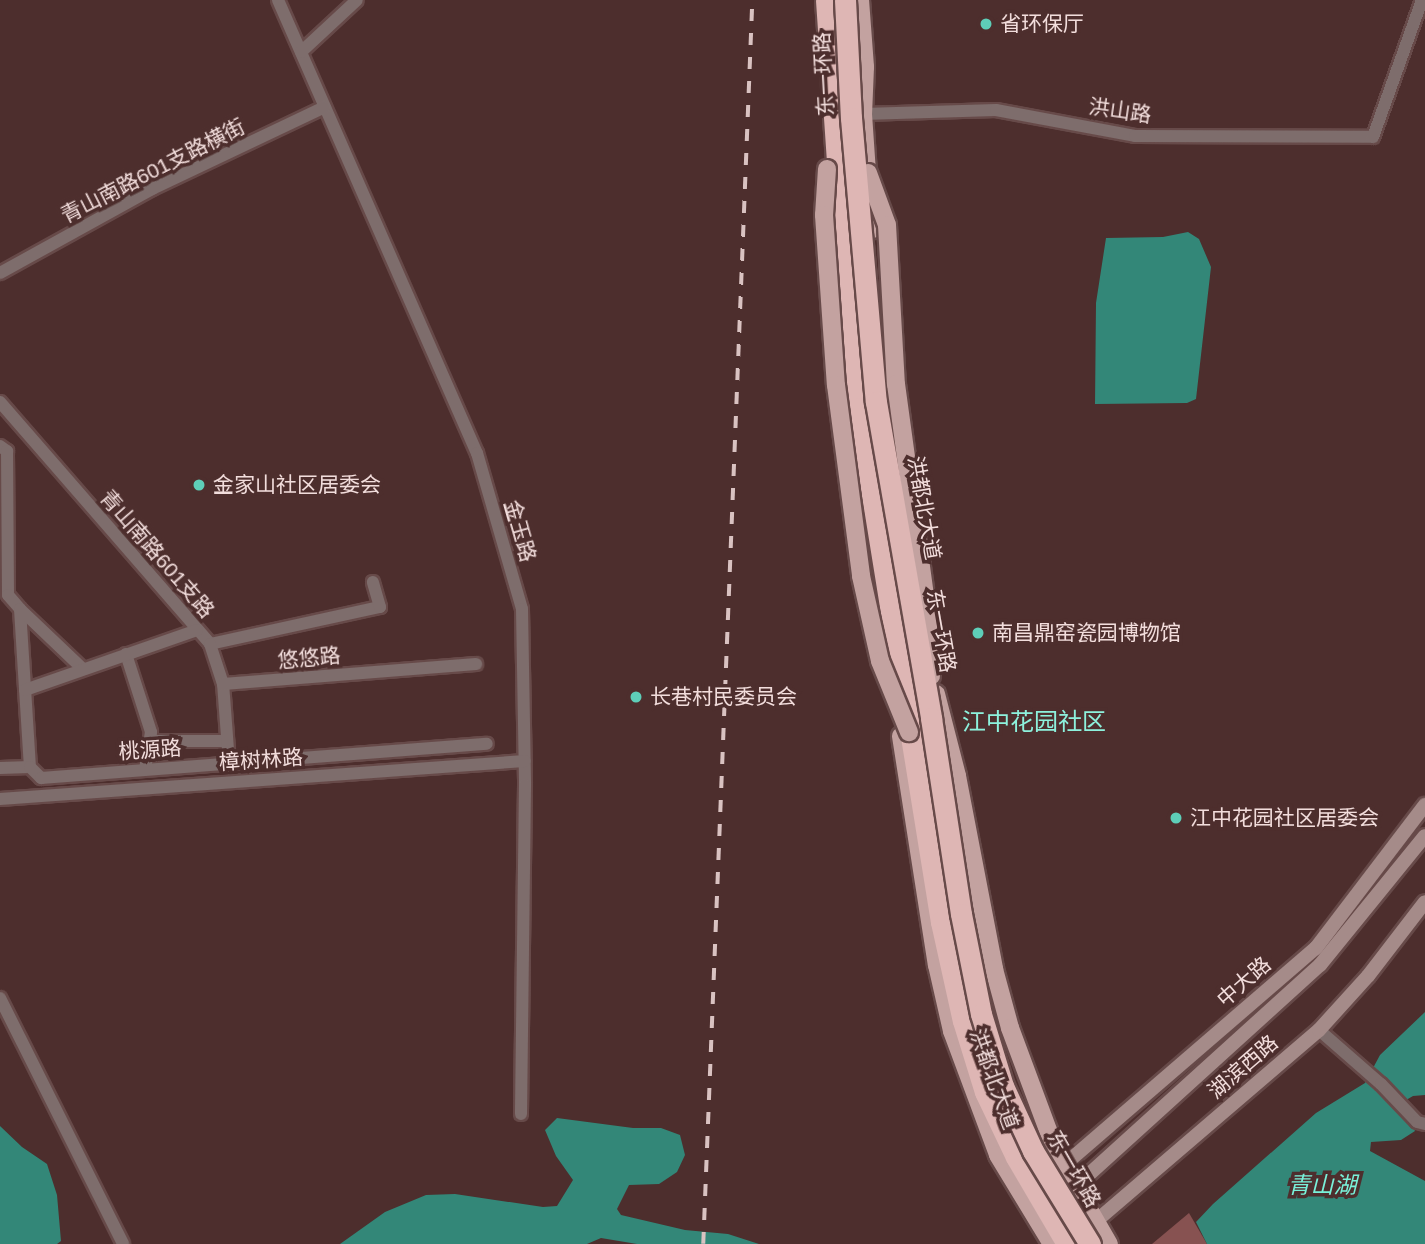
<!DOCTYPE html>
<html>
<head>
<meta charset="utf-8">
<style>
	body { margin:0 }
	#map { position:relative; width:1425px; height:1244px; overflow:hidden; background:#4d2e2d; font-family:Arial,"Noto Sans SC",sans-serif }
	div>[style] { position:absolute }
	.green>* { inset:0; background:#875251 }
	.water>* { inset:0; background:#338778 }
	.roads { filter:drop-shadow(2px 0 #674a49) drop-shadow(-2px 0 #674a49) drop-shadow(0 2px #674a49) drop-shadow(0 -2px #674a49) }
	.street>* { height:12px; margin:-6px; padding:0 6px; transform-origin:6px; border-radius:6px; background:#7e6d6c }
	.secondary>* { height:14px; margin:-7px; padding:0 7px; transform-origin:7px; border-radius:7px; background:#a58b89 }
	.primary>* { height:18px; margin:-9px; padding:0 9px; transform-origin:9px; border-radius:9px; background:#c3a2a0 }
	.highway>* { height:21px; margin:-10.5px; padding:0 10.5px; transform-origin:10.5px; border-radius:10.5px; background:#deb6b4 }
	.rail>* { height:3.5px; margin-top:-1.75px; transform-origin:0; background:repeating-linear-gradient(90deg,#d9c2c1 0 12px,transparent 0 24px) }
	.bridges { filter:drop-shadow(2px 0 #674a49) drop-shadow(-2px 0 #674a49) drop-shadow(0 2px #674a49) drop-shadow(0 -2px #674a49) }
	.primary-bridge>* { height:18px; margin:-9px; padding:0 9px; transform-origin:9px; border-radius:9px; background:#c3a2a0 }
	.highway-bridge>* { height:21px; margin:-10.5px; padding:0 10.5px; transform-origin:10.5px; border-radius:10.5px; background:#deb6b4 }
	.dots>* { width:19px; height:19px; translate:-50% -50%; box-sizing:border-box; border:4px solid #4d2e2d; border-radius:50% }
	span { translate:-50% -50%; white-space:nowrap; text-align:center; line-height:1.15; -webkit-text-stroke:7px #4d2e2d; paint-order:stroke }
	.poi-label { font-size:21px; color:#f2dddc }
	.left { translate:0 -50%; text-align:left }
	.street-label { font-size:21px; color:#f2dddc }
	.water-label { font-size:23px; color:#79f1d9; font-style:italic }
	.quarter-label { font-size:24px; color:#8df1dc }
</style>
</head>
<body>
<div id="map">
	<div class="green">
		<div style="clip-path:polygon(1189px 1213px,1207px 1244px,1152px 1244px)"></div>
	</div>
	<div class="water">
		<div style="clip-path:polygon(1188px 232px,1199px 239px,1211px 267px,1196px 399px,1187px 403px,1095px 404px,1096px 303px,1106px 238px,1163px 237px)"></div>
		<div style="clip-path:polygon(1425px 1012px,1425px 1095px,1413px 1096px,1401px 1103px,1415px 1131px,1401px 1140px,1371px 1142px,1370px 1151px,1425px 1181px,1425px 1244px,1207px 1244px,1196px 1222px,1213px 1204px,1316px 1113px,1365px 1083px,1380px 1055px)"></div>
		<div style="clip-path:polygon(557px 1118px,633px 1128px,661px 1128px,680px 1135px,685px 1155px,677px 1172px,659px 1184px,629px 1185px,617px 1209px,621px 1215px,685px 1230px,728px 1234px,759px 1244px,637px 1244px,601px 1238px,587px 1244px,340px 1244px,385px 1212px,426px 1195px,455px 1194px,543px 1207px,557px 1206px,573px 1180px,556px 1156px,545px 1130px)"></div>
		<div style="clip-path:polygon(0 1126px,22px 1147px,47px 1164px,57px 1195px,61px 1241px,57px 1244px,0 1244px)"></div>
	</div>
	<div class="roads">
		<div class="street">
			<div style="left:278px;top:0;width:495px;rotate:66.3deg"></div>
			<div style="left:477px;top:453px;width:162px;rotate:73.9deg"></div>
			<div style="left:522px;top:609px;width:176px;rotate:89deg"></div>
			<div style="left:525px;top:785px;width:329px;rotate:90.7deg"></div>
			<div style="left:301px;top:52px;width:76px;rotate:-42.9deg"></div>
			<div style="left:863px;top:114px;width:133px;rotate:-1.7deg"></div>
			<div style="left:996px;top:110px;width:141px;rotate:10.6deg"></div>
			<div style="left:1135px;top:136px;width:238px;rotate:0.2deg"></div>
			<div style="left:1373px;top:137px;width:145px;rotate:-70.3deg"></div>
			<div style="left:0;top:273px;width:174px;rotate:-28.9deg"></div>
			<div style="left:152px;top:189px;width:191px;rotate:-25.4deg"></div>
			<div style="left:0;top:402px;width:320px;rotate:49deg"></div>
			<div style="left:210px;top:644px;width:174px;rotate:-12.3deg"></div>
			<div style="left:380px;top:607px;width:26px;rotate:-106deg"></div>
			<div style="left:0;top:446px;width:9px;rotate:36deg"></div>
			<div style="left:7px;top:451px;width:144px;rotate:89.6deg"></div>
			<div style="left:8px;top:595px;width:18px;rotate:49deg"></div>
			<div style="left:20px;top:609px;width:158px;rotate:86.4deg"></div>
			<div style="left:30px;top:767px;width:30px;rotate:178deg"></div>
			<div style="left:20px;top:609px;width:86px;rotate:43.6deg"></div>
			<div style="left:210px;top:644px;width:42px;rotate:72deg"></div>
			<div style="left:126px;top:654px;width:82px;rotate:72.2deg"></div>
			<div style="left:151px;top:732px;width:38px;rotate:99deg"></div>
			<div style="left:25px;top:690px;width:182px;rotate:-19.2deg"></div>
			<div style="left:150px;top:741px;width:77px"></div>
			<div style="left:229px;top:763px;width:79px;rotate:-94.3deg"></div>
			<div style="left:223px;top:684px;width:254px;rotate:-4.5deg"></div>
			<div style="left:30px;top:767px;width:16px;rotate:45deg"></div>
			<div style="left:41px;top:778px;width:447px;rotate:-4.4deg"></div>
			<div style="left:0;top:799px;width:526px;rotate:-4.14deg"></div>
			<div style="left:0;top:998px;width:275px;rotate:63.4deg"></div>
			<div style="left:1319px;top:1030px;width:82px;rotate:41.1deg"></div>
			<div style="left:1381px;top:1084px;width:52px;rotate:46.5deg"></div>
			<div style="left:1417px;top:1122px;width:8px;rotate:14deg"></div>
		</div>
		<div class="secondary">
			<div style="left:1063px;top:1166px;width:334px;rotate:-40.8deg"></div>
			<div style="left:1316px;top:948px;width:180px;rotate:-52.7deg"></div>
			<div style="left:1075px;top:1187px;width:331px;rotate:-42.2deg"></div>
			<div style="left:1320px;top:965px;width:166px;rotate:-50.9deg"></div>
			<div style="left:1088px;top:1228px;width:304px;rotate:-40.6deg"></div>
			<div style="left:1319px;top:1030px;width:73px;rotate:-47.8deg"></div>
			<div style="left:1368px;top:976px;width:93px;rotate:-52.4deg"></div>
		</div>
		<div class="primary">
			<div style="left:860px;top:0;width:67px;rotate:85.7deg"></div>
			<div style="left:865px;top:67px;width:47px;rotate:92.4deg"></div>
			<div style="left:863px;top:114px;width:116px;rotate:86.1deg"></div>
			<div style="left:936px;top:694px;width:85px;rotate:75.6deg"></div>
			<div style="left:957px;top:776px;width:197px;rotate:79.1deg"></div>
			<div style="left:994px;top:969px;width:61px;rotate:74.8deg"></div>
			<div style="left:1010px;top:1028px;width:132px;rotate:69.6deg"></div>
			<div style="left:1056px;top:1152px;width:106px;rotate:60.1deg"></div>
			<div style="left:901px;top:736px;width:232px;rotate:81.1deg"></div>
			<div style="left:937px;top:965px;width:68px;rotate:77.2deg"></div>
			<div style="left:952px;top:1031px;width:132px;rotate:69.6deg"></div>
			<div style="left:998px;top:1155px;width:104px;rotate:58.8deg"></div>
		</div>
		<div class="highway">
			<div style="left:826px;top:0;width:283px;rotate:86.1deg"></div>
			<div style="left:845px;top:282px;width:127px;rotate:84.1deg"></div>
			<div style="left:858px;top:408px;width:521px;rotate:80.83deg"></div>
			<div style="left:941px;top:922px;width:101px;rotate:77.5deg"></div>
			<div style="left:963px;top:1021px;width:74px;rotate:72.8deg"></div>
			<div style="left:985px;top:1092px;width:72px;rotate:64.5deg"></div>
			<div style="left:1016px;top:1157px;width:101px;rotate:59.6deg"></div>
		</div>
	</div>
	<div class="rail">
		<div style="left:703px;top:1244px;width:1245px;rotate:-87.74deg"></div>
	</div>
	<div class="bridges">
		<div class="primary-bridge">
			<div style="left:827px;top:169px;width:46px;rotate:93.7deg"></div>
			<div style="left:824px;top:215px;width:170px;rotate:86deg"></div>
			<div style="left:836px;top:385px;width:193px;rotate:82.5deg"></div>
			<div style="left:861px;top:576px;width:87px;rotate:77.4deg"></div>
			<div style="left:880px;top:661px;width:77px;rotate:67.8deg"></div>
			<div style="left:868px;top:173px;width:55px;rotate:69.9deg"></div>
			<div style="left:887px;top:225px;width:159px;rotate:86.8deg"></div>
			<div style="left:896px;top:384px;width:228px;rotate:82.2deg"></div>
			<div style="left:927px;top:610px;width:66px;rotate:86.5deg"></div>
		</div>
		<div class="highway-bridge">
			<div style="left:845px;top:0;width:118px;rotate:87.1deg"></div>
			<div style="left:851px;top:118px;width:285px;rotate:85deg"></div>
			<div style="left:876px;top:402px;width:321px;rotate:80.1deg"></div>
			<div style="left:931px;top:718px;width:198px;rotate:81.3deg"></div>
			<div style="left:961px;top:914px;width:102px;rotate:78.7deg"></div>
			<div style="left:981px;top:1014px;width:75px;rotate:73deg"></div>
			<div style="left:1003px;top:1086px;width:72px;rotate:65.2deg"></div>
			<div style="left:1033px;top:1151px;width:109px;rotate:58.5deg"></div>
		</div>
	</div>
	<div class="dots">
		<div style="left:986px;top:24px;background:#5eceb8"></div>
		<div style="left:199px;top:485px;background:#5eceb8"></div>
		<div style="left:978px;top:633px;background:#5eceb8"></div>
		<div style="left:636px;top:697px;background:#5eceb8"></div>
		<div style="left:1176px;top:818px;background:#5eceb8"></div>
	</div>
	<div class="poi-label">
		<span class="left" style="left:1000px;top:24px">省环保厅</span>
		<span class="left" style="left:213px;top:485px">金家山社区居委会</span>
		<span class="left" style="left:992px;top:633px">南昌鼎窑瓷园博物馆</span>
		<span class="left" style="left:650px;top:697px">长巷村民委员会</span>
		<span class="left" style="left:1190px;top:818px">江中花园社区居委会</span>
	</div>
	<div class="street-label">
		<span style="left:824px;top:74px;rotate:-93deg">东一环路</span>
		<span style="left:1120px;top:111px;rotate:8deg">洪山路</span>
		<span style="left:153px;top:171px;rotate:-27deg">青山南路601支路横街</span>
		<span style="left:924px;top:508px;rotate:80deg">洪都北大道</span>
		<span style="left:520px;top:531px;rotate:74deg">金玉路</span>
		<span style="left:157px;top:554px;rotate:49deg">青山南路601支路</span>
		<span style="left:941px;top:631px;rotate:80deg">东一环路</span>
		<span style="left:309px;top:658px;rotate:-5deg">悠悠路</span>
		<span style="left:150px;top:750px;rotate:-4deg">桃源路</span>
		<span style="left:261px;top:760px;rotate:-4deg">樟树林路</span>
		<span style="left:1244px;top:982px;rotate:-41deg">中大路</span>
		<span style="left:1243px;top:1067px;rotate:-41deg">湖滨西路</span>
		<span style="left:994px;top:1079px;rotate:70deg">洪都北大道</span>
		<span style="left:1074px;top:1169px;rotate:60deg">东一环路</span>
	</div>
	<div class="water-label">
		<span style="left:1322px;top:1185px">青山湖</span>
	</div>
	<div class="quarter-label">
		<span style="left:1034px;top:722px">江中花园社区</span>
	</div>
</div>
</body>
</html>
